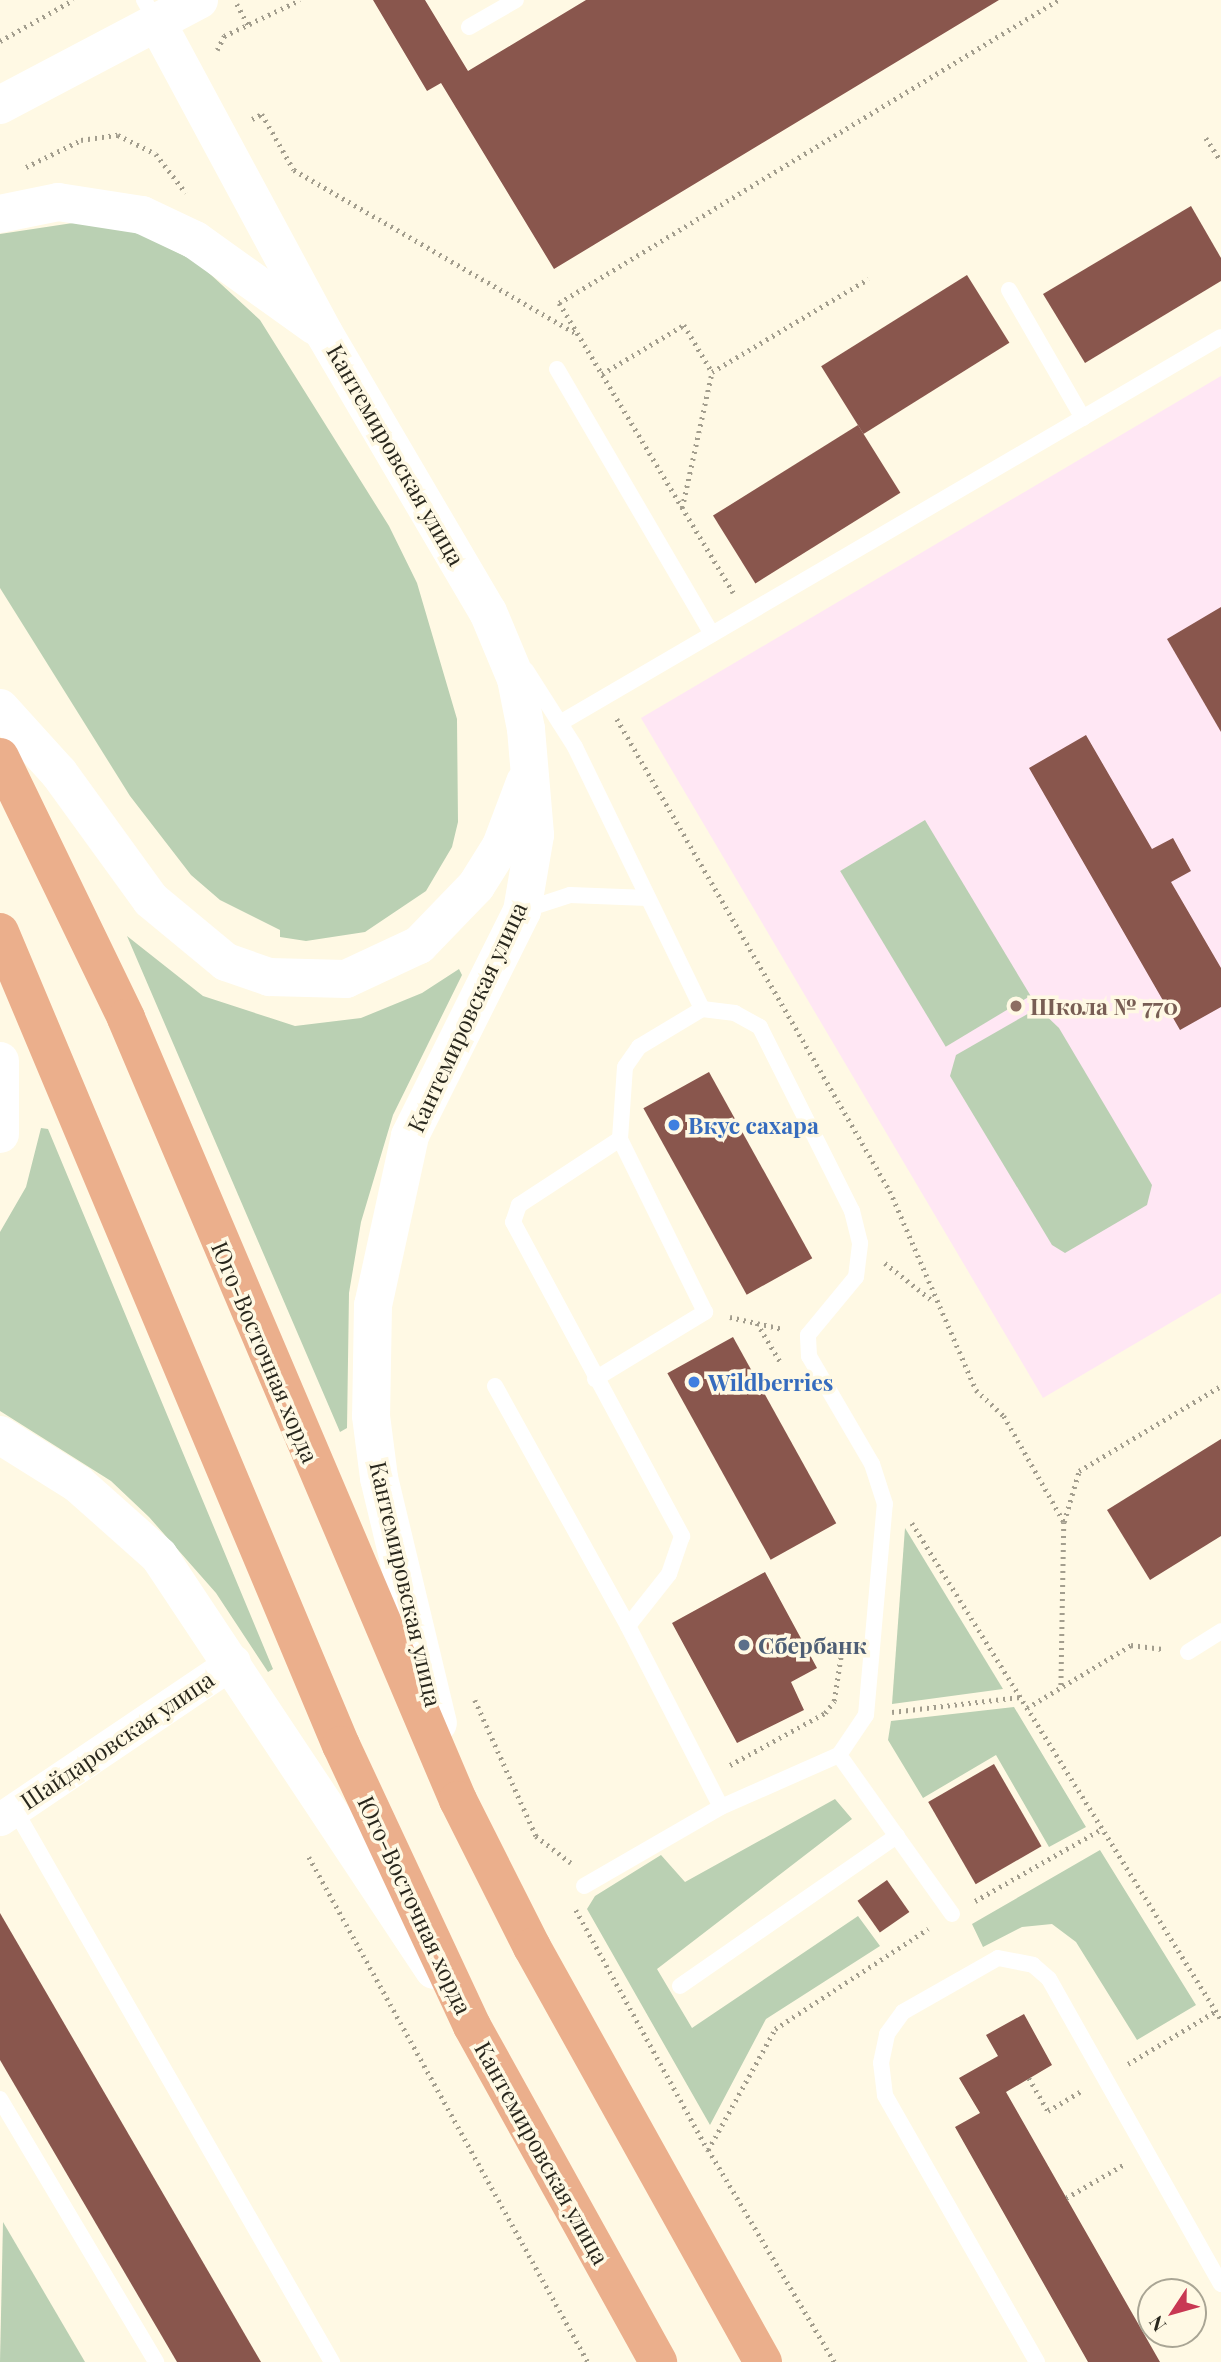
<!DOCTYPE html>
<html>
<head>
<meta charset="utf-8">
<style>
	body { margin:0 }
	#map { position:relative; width:1221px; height:2362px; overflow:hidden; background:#fff9e4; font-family:"Playfair Display",serif }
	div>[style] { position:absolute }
	.education>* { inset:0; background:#ffe7f4 }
	.green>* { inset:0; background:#bad0b3; transform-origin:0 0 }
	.building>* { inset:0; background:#89564d; transform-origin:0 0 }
	.path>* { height:4.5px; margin-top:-2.25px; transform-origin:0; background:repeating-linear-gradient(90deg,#a39e8e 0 2px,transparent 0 7px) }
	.lane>* { height:16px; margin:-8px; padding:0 8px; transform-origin:8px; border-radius:8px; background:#fff }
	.street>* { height:33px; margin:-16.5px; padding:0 16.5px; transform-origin:16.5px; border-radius:16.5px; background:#fff }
	.secondary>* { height:38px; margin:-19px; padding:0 19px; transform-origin:19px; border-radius:19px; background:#fff }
	.primary>* { height:38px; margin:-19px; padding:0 19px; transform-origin:19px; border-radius:19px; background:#ebaf8c }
	.dots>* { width:19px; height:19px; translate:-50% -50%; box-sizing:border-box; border:4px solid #fff9e4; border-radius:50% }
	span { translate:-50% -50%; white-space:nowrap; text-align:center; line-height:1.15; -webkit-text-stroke:7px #fff9e4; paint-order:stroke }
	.street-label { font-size:23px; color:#29271d }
	.education-label { font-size:23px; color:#785e54; font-weight:700 }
	.left { translate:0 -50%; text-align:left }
	.shop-label { font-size:23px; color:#366cbe; font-weight:700 }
	.service-label { font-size:23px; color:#4e5e75; font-weight:700 }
	.north { position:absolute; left:1137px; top:2278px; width:70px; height:70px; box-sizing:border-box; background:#fff9e4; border:2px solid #a9a594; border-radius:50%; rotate:234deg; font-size:19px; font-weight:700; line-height:28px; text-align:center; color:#29271d }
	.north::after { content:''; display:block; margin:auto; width:24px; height:32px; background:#c83853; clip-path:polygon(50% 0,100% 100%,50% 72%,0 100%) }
</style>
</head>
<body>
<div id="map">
	<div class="education">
		<div style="clip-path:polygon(1221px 376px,1221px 1293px,1043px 1398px,641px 718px)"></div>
	</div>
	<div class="green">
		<div style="clip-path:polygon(86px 221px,128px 228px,197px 262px,260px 320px,389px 526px,417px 583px,457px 719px,458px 822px,452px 847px,426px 891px,365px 932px,306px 941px,280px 937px,280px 930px,220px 900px,191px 875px,130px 796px,0 588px,0 234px)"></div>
		<div style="left:925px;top:820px;width:205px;height:99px;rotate:59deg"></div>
		<div style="clip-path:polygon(127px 936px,203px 996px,295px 1026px,361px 1018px,422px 993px,459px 969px,462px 975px,393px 1115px,361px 1222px,349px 1293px,347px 1428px,340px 1432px)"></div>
		<div style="clip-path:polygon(1038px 1008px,1059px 1028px,1152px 1185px,1147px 1205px,1065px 1253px,1052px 1245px,950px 1076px,956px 1055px)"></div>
		<div style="clip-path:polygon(41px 1128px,48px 1129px,273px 1669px,268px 1672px,216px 1593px,149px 1517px,111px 1481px,0 1411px,0 1232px,26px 1187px)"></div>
		<div style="clip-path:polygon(905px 1528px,1003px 1689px,892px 1704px)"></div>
		<div style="clip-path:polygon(1014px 1707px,1086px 1827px,1049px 1847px,996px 1755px,923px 1798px,888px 1740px,891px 1721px)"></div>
		<div style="clip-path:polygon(835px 1799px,852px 1819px,657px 1969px,692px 2028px,858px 1916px,880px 1946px,766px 2019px,710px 2125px,587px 1909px,595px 1896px,661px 1855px,685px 1882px)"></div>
		<div style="clip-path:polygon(1100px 1850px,1196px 2005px,1137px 2040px,1076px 1942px,1052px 1924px,1022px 1927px,983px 1947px,972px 1924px)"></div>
		<div style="clip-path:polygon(3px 2222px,85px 2362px,0 2362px)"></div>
	</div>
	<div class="building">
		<div style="clip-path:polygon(373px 0,425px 0,468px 71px,586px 0,999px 0,554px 269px,441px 83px,427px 91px)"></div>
		<div style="clip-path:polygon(1191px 206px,1221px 258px,1221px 281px,1085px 363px,1043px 294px)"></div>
		<div style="left:967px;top:275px;width:80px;height:172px;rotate:58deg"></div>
		<div style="left:858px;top:425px;width:80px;height:171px;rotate:58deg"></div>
		<div style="clip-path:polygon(1221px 607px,1221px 732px,1167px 639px)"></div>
		<div style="clip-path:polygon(1086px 735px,1152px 849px,1173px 838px,1191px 871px,1171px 882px,1221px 968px,1221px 1007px,1180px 1030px,1029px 768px)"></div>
		<div style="left:709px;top:1072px;width:213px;height:75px;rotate:61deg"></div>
		<div style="left:733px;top:1337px;width:213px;height:75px;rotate:61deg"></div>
		<div style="clip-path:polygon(1221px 1439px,1221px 1536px,1150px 1580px,1107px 1510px)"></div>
		<div style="clip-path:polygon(765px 1572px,817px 1668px,791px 1682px,804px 1710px,737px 1743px,672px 1623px)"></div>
		<div style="left:994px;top:1764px;width:95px;height:76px;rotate:60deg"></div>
		<div style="left:887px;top:1880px;width:39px;height:36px;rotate:55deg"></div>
		<div style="clip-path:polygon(0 1913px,261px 2362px,177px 2362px,0 2060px)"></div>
		<div style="clip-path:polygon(1024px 2014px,1052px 2065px,1006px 2092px,1160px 2362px,1088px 2362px,955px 2127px,980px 2113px,959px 2078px,998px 2056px,986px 2035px)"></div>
	</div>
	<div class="path">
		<div style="left:237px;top:4px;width:24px;rotate:62deg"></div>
		<div style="left:0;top:41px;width:84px;rotate:-29.3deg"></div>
		<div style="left:217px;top:50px;width:16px;rotate:-63deg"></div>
		<div style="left:224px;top:36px;width:84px;rotate:-25.3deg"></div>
		<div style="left:252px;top:119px;width:11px;rotate:-27deg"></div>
		<div style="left:262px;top:114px;width:64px;rotate:60.3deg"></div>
		<div style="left:294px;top:170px;width:327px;rotate:30.1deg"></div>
		<div style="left:1206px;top:138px;width:27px;rotate:57deg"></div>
		<div style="left:26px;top:167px;width:61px;rotate:-26.1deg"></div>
		<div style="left:81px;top:140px;width:37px;rotate:-8deg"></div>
		<div style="left:118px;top:135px;width:42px;rotate:26.6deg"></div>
		<div style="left:156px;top:154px;width:49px;rotate:52.4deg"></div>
		<div style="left:602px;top:374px;width:96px;rotate:-30.9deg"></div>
		<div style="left:684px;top:325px;width:55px;rotate:59.2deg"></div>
		<div style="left:712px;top:372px;width:182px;rotate:-30.8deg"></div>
		<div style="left:682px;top:508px;width:139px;rotate:-77.6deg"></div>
		<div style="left:733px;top:593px;width:338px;rotate:-121deg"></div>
		<div style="left:559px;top:303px;width:584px;rotate:-31.27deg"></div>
		<div style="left:617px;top:719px;width:545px;rotate:59.96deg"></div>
		<div style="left:890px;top:1191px;width:217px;rotate:66.6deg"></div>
		<div style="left:976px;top:1390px;width:38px;rotate:43deg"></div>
		<div style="left:1004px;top:1416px;width:122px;rotate:60.5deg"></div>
		<div style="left:1064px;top:1522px;width:166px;rotate:91deg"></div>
		<div style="left:885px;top:1263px;width:61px;rotate:38.4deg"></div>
		<div style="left:730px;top:1317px;width:54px;rotate:12.8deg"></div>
		<div style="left:757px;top:1323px;width:47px;rotate:59deg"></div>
		<div style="left:1064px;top:1522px;width:53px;rotate:-73.6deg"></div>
		<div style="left:1079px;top:1471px;width:165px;rotate:-30.9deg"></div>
		<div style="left:912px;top:1523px;width:584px;rotate:58.08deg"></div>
		<div style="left:475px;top:1700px;width:149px;rotate:65.8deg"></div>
		<div style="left:536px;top:1836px;width:44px;rotate:37.6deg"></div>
		<div style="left:1027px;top:1708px;width:122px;rotate:-31.2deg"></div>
		<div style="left:1131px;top:1645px;width:32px;rotate:7deg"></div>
		<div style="left:892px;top:1712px;width:129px;rotate:-6.7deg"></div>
		<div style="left:730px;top:1765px;width:108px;rotate:-28.7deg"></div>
		<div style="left:825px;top:1713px;width:15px;rotate:-53deg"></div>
		<div style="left:834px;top:1701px;width:47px;rotate:-81.3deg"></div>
		<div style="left:309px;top:1857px;width:577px;rotate:61.08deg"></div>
		<div style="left:975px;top:1901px;width:146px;rotate:-29.6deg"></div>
		<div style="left:576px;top:1910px;width:274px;rotate:61.2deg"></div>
		<div style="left:1128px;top:2064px;width:103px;rotate:-31.1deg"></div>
		<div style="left:1029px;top:2078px;width:38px;rotate:60deg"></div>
		<div style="left:1048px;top:2111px;width:39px;rotate:-31deg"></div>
		<div style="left:1066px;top:2198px;width:66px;rotate:-30.1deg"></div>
		<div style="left:834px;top:2362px;width:247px;rotate:-120.7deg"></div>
		<div style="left:708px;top:2150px;width:138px;rotate:-61deg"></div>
		<div style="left:775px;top:2029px;width:183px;rotate:-33.2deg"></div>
	</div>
	<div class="lane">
		<div style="left:144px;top:0;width:24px;rotate:60deg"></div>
		<div style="left:469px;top:27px;width:54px;rotate:-29.9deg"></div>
		<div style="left:1009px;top:290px;width:148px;rotate:60deg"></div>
		<div style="left:557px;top:369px;width:307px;rotate:59.7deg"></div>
		<div style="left:526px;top:670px;width:91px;rotate:57.5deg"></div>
		<div style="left:575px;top:747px;width:291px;rotate:64.1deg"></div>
		<div style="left:560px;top:723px;width:765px;rotate:-30.28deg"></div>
		<div style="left:524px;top:910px;width:48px;rotate:-18.1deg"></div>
		<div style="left:570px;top:895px;width:78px;rotate:2.2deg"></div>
		<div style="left:595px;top:1379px;width:129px;rotate:-31.3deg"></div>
		<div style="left:705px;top:1312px;width:193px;rotate:-116.2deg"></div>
		<div style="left:495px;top:1386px;width:274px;rotate:61deg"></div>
		<div style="left:1188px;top:1652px;width:39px;rotate:-32deg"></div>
		<div style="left:839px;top:1755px;width:195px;rotate:54.6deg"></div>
		<div style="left:15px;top:1810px;width:637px;rotate:60.13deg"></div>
		<div style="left:584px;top:1886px;width:158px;rotate:-30deg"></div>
		<div style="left:721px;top:1807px;width:129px;rotate:-23.8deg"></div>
		<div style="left:839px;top:1755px;width:48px;rotate:-56deg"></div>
		<div style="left:866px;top:1715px;width:212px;rotate:-84.9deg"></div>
		<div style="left:885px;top:1504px;width:42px;rotate:-108deg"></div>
		<div style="left:872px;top:1464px;width:125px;rotate:-120.3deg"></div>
		<div style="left:809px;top:1356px;width:21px;rotate:-93deg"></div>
		<div style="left:808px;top:1335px;width:75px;rotate:-50.4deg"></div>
		<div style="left:856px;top:1277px;width:34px;rotate:-83deg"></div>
		<div style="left:860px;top:1243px;width:33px;rotate:-104deg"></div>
		<div style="left:852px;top:1211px;width:206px;rotate:-116.6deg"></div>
		<div style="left:760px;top:1027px;width:29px;rotate:-151deg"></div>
		<div style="left:735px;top:1013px;width:33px;rotate:-173deg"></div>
		<div style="left:702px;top:1009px;width:74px;rotate:148.9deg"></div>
		<div style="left:639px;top:1047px;width:24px;rotate:125deg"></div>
		<div style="left:625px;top:1067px;width:72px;rotate:94deg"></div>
		<div style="left:620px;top:1139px;width:121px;rotate:146.8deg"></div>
		<div style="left:519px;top:1205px;width:18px;rotate:109deg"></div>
		<div style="left:513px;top:1222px;width:357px;rotate:61.7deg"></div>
		<div style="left:682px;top:1536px;width:40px;rotate:108.9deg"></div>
		<div style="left:669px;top:1574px;width:66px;rotate:128.3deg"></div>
		<div style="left:628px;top:1626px;width:203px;rotate:62.8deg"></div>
		<div style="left:680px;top:1986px;width:264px;rotate:-34.7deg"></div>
		<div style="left:0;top:2099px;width:306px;rotate:59.3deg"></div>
		<div style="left:1037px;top:2362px;width:307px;rotate:-119.7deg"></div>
		<div style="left:885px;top:2095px;width:32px;rotate:-97deg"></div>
		<div style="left:881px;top:2063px;width:30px;rotate:-78deg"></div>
		<div style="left:887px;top:2034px;width:27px;rotate:-54deg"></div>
		<div style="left:903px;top:2012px;width:109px;rotate:-29.6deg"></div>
		<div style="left:998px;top:1958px;width:36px;rotate:11deg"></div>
		<div style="left:1033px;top:1965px;width:21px;rotate:41deg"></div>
		<div style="left:1049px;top:1979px;width:350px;rotate:60.6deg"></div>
	</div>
	<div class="street">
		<div style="left:0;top:1819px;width:282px;rotate:-34deg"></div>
	</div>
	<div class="secondary">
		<div style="left:156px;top:21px;width:354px;rotate:61.7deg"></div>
		<div style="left:324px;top:333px;width:324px;rotate:59.6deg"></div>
		<div style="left:488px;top:612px;width:73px;rotate:67.3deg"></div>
		<div style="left:516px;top:679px;width:51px;rotate:78.7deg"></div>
		<div style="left:526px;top:729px;width:106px;rotate:85.1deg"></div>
		<div style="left:535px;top:835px;width:77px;rotate:99.7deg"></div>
		<div style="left:522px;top:911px;width:251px;rotate:116.5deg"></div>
		<div style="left:410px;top:1136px;width:173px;rotate:102.3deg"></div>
		<div style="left:373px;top:1305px;width:111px;rotate:91deg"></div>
		<div style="left:371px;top:1416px;width:63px;rotate:82.6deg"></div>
		<div style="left:379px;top:1478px;width:252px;rotate:76.5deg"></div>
		<div style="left:0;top:105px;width:225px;rotate:-27.8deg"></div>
		<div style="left:0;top:214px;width:59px;rotate:-11.7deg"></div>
		<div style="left:58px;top:202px;width:85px;rotate:8.8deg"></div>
		<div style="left:142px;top:215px;width:59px;rotate:25.3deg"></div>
		<div style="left:195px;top:240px;width:148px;rotate:35.6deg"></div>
		<div style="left:0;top:708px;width:88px;rotate:47.8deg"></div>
		<div style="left:59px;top:773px;width:157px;rotate:54.1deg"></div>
		<div style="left:151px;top:900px;width:97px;rotate:39.6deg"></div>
		<div style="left:226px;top:962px;width:46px;rotate:19.2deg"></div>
		<div style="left:269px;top:977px;width:77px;rotate:1.5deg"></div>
		<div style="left:346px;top:979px;width:81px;rotate:-25deg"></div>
		<div style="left:419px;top:945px;width:82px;rotate:-46deg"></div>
		<div style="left:476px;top:886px;width:47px;rotate:-58deg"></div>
		<div style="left:501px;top:846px;width:68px;rotate:-69.4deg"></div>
		<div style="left:0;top:1061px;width:73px;rotate:90deg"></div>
		<div style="left:0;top:1435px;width:92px;rotate:32.1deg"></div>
		<div style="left:78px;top:1484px;width:108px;rotate:41.6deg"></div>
		<div style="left:159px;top:1556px;width:497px;rotate:56.4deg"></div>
	</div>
	<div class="primary">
		<div style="left:0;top:757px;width:290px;rotate:64.2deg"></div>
		<div style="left:126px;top:1018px;width:850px;rotate:67deg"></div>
		<div style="left:458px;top:1800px;width:165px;rotate:63.3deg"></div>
		<div style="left:532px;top:1947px;width:475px;rotate:60.9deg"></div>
		<div style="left:0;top:932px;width:882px;rotate:67.25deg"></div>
		<div style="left:341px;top:1745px;width:310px;rotate:65deg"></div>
		<div style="left:472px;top:2026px;width:384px;rotate:61deg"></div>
	</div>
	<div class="dots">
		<div style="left:1016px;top:1006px;background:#8d6e63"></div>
		<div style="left:674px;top:1125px;background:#3f7fe0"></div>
		<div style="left:694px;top:1382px;background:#3f7fe0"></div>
		<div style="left:744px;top:1645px;background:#5c6f8a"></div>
	</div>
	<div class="street-label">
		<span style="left:396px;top:455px;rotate:60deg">Кантемировская улица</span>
		<span style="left:467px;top:1017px;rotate:-65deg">Кантемировская улица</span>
		<span style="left:265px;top:1352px;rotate:67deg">Юго-Восточная хорда</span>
		<span style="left:406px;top:1584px;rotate:77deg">Кантемировская улица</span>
		<span style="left:117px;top:1740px;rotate:-34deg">Шайдаровская улица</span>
		<span style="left:415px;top:1905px;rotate:65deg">Юго-Восточная хорда</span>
		<span style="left:542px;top:2153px;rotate:61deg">Кантемировская улица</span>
	</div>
	<div class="education-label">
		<span class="left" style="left:1030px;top:1006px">Школа № 770</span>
	</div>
	<div class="shop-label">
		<span class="left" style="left:688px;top:1125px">Вкус сахара</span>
		<span class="left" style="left:708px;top:1382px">Wildberries</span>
	</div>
	<div class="service-label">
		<span class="left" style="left:758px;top:1645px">Сбербанк</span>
	</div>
	<div class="north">N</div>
</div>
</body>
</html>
